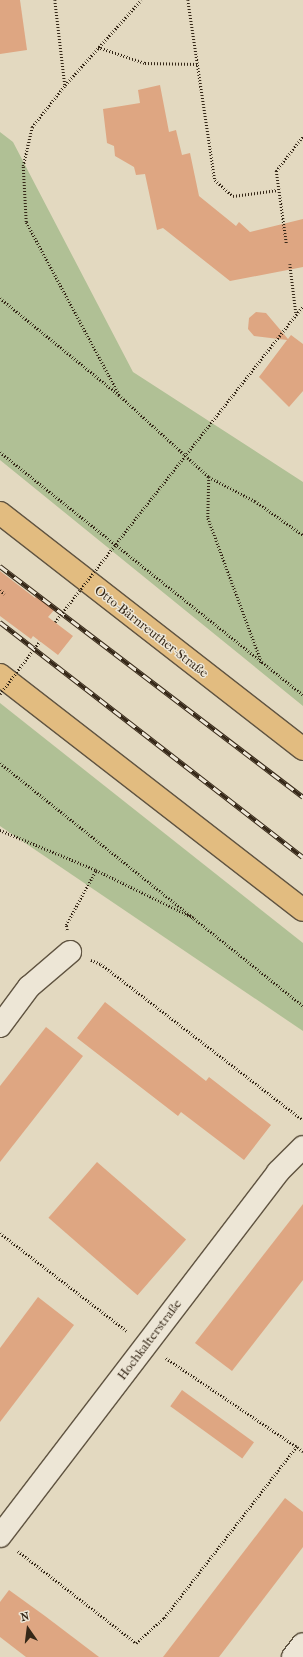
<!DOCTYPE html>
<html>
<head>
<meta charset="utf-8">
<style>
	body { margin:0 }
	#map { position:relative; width:303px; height:1657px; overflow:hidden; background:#e3d9c0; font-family:"IM FELL French Canon",serif }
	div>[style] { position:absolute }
	.green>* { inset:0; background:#b0c095 }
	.building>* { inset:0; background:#dea682; transform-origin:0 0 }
	.path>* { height:2.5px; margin-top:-1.25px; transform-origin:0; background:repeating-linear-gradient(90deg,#352717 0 1px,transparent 0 3px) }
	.roads { filter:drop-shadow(1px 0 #605441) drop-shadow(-1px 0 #605441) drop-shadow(0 1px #605441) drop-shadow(0 -1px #605441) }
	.minor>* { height:22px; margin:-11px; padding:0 11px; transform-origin:11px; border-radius:11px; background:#ede6d6 }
	.major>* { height:22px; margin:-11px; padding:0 11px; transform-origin:11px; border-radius:11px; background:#e2bc80 }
	.rail>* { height:4.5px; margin-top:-2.25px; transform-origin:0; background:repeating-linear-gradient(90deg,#ede6d6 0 9px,#352717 0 18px); box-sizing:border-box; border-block:1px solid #352717 }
	.path-bridge>* { height:2.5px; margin-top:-1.25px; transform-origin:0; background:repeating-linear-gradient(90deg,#352717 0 1px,transparent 0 3px) }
	span { translate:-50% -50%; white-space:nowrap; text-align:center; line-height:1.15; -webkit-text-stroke:3px #ede6d6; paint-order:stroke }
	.street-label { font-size:13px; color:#352717 }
	.north { position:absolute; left:8px; top:1609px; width:40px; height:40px; -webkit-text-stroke:3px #ede6d6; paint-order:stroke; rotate:346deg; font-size:11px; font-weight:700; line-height:16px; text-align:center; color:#352717 }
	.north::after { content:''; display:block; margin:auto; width:14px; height:18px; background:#352717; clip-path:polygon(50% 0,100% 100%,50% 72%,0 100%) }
</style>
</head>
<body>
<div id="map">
	<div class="green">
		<div style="clip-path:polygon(0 132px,13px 142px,133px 372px,303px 482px,303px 706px,0 460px)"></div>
		<div style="clip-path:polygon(0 703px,303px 943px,303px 1031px,0 826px)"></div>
	</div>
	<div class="building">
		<div style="clip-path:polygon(0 0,20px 0,27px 50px,0 54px)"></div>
		<div style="clip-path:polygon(160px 85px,169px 132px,176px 130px,182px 155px,190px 153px,199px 196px,236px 226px,239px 222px,250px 232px,303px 219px,303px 267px,230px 281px,163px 228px,157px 230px,145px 174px,136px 175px,134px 167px,115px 156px,114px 146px,107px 143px,103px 109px,140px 103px,138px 90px)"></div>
		<div style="clip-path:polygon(256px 312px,266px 313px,288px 339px,291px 335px,303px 344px,303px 391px,289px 407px,259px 377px,287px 340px,254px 336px,248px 329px,249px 318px)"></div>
		<div style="clip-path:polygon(0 571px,35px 598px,37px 595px,55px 609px,48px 617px,73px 636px,58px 655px,33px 636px,31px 639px,0 616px)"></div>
		<div style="clip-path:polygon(105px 1002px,206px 1081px,209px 1077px,271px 1125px,244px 1160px,181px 1112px,178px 1116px,77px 1038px)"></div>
		<div style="clip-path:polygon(46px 1027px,83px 1056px,0 1162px,0 1086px)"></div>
		<div style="left:97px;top:1162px;width:118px;height:74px;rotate:41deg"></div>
		<div style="clip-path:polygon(303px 1204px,303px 1280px,232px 1371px,195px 1343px)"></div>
		<div style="clip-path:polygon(38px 1297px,74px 1325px,0 1422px,0 1348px)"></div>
		<div style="left:182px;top:1390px;width:89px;height:20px;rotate:36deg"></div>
		<div style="clip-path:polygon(285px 1498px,303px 1512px,303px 1547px,219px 1657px,163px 1657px)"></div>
		<div style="clip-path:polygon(9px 1590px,45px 1616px,99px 1657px,26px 1657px,0 1637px,0 1602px)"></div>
	</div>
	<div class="path">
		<div style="left:55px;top:0;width:86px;rotate:83.3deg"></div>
		<div style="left:188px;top:0;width:182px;rotate:81.5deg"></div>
		<div style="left:215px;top:180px;width:24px;rotate:42deg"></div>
		<div style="left:233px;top:196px;width:45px;rotate:-7.6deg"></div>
		<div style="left:98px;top:47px;width:50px;rotate:18.8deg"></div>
		<div style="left:145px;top:63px;width:53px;rotate:1.1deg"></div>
		<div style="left:286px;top:243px;width:73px;rotate:-97.9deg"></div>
		<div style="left:276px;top:171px;width:44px;rotate:-52.4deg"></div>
		<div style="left:290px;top:264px;width:49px;rotate:83deg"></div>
		<div style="left:0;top:298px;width:154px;rotate:39.2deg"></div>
		<div style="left:119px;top:395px;width:122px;rotate:42.3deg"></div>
		<div style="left:209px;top:477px;width:52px;rotate:27.6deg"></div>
		<div style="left:255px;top:501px;width:59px;rotate:35.3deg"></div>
		<div style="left:119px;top:395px;width:196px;rotate:-118.3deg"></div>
		<div style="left:26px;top:222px;width:56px;rotate:-93.1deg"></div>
		<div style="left:23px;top:166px;width:40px;rotate:-77deg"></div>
		<div style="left:32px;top:127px;width:53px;rotate:-51.8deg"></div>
		<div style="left:65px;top:85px;width:114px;rotate:-48.2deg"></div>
		<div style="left:0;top:452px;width:388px;rotate:38.7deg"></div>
		<div style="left:209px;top:477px;width:41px;rotate:91.4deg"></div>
		<div style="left:208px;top:518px;width:155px;rotate:69.6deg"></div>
		<div style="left:140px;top:513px;width:263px;rotate:-51.8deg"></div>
		<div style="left:0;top:590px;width:6px;rotate:39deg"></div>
		<div style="left:0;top:763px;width:388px;rotate:38.7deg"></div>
		<div style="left:0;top:830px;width:104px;rotate:22.6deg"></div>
		<div style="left:96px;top:870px;width:109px;rotate:26.1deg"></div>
		<div style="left:67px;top:930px;width:5px;rotate:-101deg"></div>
		<div style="left:66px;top:925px;width:63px;rotate:-61.4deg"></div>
		<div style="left:91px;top:960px;width:11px;rotate:22deg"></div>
		<div style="left:101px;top:964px;width:255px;rotate:37.7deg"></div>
		<div style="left:0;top:1233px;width:160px;rotate:37.7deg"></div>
		<div style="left:166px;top:1358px;width:166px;rotate:34.2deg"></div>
		<div style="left:18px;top:1551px;width:150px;rotate:37.9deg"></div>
		<div style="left:136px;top:1643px;width:38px;rotate:-42deg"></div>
		<div style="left:164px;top:1618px;width:217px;rotate:-52.3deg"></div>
	</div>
	<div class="roads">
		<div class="minor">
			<div style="left:0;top:1026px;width:49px;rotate:-53.4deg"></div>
			<div style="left:29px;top:987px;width:54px;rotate:-40.5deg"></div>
			<div style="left:0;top:1536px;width:458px;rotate:-52.6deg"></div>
			<div style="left:278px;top:1172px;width:35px;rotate:-45deg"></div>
			<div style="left:293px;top:1657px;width:16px;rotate:-52deg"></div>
		</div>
		<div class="major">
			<div style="left:0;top:513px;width:384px;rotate:37.9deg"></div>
			<div style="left:0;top:675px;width:383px;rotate:37.8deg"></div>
		</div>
	</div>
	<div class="rail">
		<div style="left:0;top:566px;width:381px;rotate:37.3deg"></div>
		<div style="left:0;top:622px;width:383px;rotate:37.8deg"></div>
	</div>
	<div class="path-bridge">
		<div style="left:55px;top:622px;width:138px;rotate:-52.1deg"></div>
		<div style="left:0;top:694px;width:66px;rotate:-53deg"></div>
	</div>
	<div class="street-label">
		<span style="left:151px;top:632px;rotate:38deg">Otto-Bärnreuther-Straße</span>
		<span style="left:150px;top:1340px;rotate:-53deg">Hochkalterstraße</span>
	</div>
	<div class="north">N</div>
</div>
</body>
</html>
